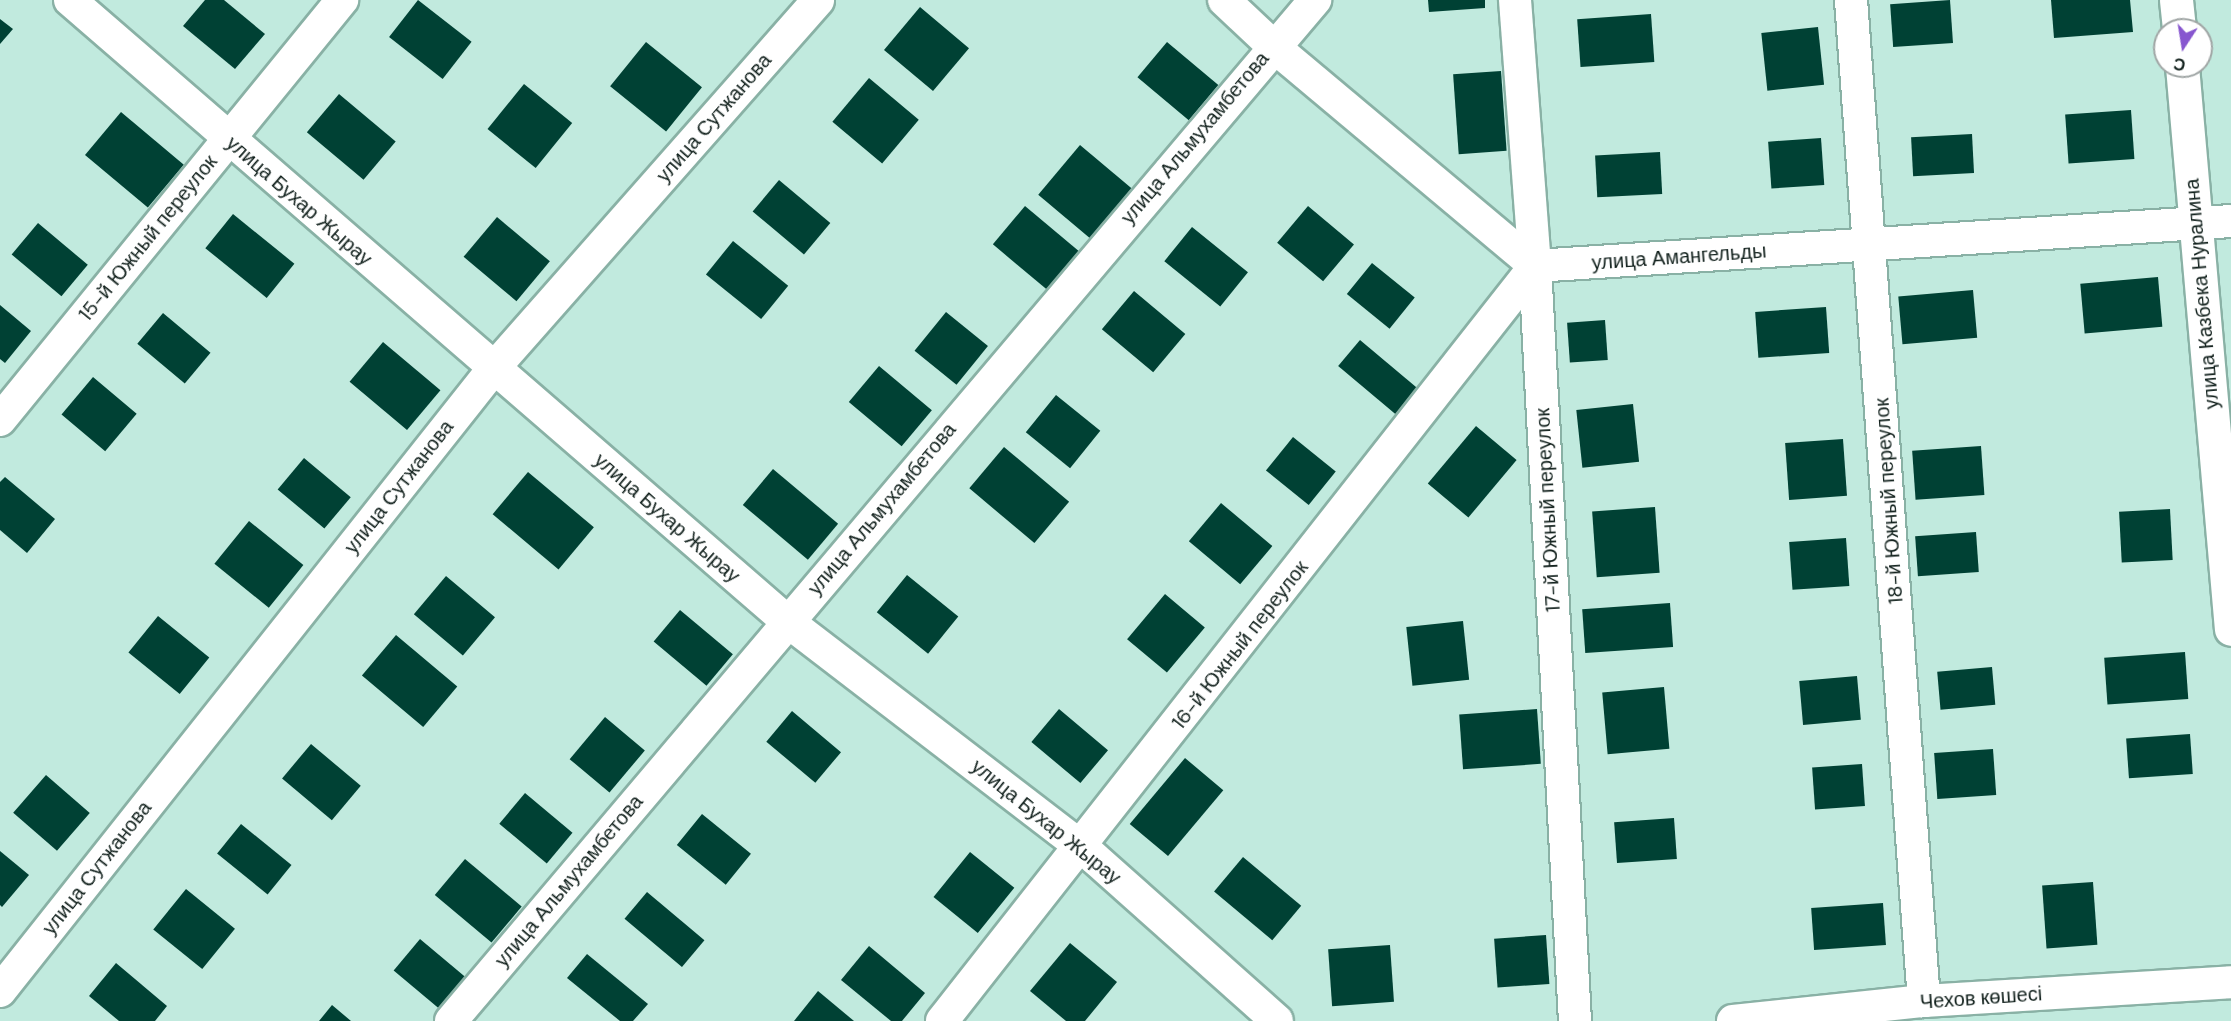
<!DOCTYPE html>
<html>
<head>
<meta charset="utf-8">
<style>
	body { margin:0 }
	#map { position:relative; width:2231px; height:1021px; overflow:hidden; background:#c1eade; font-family:"DM Sans",sans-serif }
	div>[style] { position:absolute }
	.building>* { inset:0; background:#004134; transform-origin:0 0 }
	.roads { filter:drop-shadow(2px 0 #89b1a5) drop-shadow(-2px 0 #89b1a5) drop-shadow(0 2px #89b1a5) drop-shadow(0 -2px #89b1a5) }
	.street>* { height:32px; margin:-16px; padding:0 16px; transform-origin:16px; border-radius:16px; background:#fff }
	.secondary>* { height:33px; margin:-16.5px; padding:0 16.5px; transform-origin:16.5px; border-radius:16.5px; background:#fff }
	span { translate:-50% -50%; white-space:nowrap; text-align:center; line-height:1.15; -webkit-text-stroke:6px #fff; paint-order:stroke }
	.street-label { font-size:20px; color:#12211d }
	.north { position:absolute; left:2153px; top:18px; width:60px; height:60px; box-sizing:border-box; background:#fff; border:2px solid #a0a6a5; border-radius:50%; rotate:192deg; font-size:16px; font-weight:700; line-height:24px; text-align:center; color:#12211d }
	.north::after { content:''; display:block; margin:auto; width:21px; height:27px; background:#8756cf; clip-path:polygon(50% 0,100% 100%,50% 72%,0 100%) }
</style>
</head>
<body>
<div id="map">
	<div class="building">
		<div style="clip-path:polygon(205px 0,224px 0,265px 34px,235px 69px,183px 26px)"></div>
		<div style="left:418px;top:0;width:68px;height:47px;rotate:38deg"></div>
		<div style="clip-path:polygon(1428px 0,1485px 0,1485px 8px,1429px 12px)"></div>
		<div style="left:1950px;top:0;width:43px;height:60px;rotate:86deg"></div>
		<div style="clip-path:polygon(2051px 0,2130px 0,2133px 32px,2054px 38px)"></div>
		<div style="left:920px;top:7px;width:64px;height:56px;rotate:40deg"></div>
		<div style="left:1651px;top:14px;width:48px;height:74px;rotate:86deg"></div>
		<div style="clip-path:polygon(0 19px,13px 29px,0 44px)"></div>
		<div style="left:1818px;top:27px;width:58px;height:57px;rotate:84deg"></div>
		<div style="left:646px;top:42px;width:72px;height:57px;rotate:39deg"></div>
		<div style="left:1167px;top:42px;width:67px;height:46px;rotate:40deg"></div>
		<div style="left:1501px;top:71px;width:80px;height:48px;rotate:86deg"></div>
		<div style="left:869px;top:78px;width:65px;height:57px;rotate:40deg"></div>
		<div style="left:524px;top:84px;width:62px;height:58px;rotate:39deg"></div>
		<div style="left:339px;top:94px;width:74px;height:50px;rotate:40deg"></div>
		<div style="left:2131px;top:110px;width:49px;height:66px;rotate:86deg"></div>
		<div style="left:121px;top:112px;width:82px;height:56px;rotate:40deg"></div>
		<div style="left:1972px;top:134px;width:39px;height:61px;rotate:87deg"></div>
		<div style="left:1821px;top:138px;width:47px;height:53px;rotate:86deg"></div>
		<div style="left:1080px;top:145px;width:75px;height:65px;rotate:40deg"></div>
		<div style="left:1660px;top:152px;width:42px;height:65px;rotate:87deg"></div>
		<div style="left:779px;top:180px;width:67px;height:41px;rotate:40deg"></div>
		<div style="left:1025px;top:206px;width:74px;height:50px;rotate:40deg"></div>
		<div style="left:1308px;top:206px;width:60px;height:48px;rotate:40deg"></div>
		<div style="left:233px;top:214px;width:79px;height:44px;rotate:39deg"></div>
		<div style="left:497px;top:217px;width:69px;height:52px;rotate:40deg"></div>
		<div style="left:38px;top:223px;width:65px;height:41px;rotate:40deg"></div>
		<div style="left:1192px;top:227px;width:72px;height:44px;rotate:39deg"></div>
		<div style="left:733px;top:241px;width:71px;height:43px;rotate:39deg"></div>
		<div style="left:1372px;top:263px;width:55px;height:40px;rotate:39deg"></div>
		<div style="left:2158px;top:277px;width:50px;height:78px;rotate:85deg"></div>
		<div style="left:1973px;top:290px;width:48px;height:75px;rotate:85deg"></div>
		<div style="left:1134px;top:291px;width:67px;height:50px;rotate:40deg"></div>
		<div style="clip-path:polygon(0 305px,31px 331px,5px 363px,0 359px)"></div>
		<div style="left:1826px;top:307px;width:46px;height:71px;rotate:86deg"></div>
		<div style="left:946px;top:312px;width:54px;height:50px;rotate:39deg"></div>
		<div style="left:163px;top:313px;width:62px;height:40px;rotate:40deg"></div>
		<div style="left:1605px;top:320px;width:40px;height:38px;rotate:86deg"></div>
		<div style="left:1360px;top:340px;width:77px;height:34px;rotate:40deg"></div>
		<div style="left:383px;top:342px;width:75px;height:52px;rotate:40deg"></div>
		<div style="left:879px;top:366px;width:69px;height:47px;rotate:40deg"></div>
		<div style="left:93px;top:377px;width:57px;height:49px;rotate:40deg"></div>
		<div style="left:1056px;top:395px;width:57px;height:48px;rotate:39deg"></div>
		<div style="left:1633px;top:404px;width:58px;height:57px;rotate:84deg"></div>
		<div style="left:1476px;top:426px;width:53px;height:75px;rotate:40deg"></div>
		<div style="left:1293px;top:437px;width:55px;height:43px;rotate:39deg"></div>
		<div style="left:1843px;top:439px;width:57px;height:58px;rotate:86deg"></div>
		<div style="left:1981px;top:446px;width:49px;height:69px;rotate:86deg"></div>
		<div style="left:1004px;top:447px;width:85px;height:54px;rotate:40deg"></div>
		<div style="left:304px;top:458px;width:61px;height:41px;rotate:40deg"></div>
		<div style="left:773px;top:469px;width:85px;height:47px;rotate:40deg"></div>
		<div style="left:528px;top:472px;width:86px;height:55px;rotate:40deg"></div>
		<div style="clip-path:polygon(5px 477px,55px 519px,27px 553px,0 530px,0 482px)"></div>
		<div style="left:1221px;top:503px;width:67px;height:50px;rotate:40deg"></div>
		<div style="left:1655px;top:507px;width:66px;height:63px;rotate:86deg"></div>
		<div style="left:2170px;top:509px;width:51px;height:51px;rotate:87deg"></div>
		<div style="left:249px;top:521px;width:70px;height:55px;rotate:39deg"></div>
		<div style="left:1976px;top:532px;width:40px;height:61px;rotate:86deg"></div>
		<div style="left:1846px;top:538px;width:48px;height:57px;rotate:86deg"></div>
		<div style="left:907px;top:575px;width:66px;height:48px;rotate:39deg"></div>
		<div style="left:446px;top:576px;width:64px;height:50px;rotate:40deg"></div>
		<div style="left:1165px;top:594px;width:52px;height:59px;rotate:40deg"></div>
		<div style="left:1670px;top:603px;width:44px;height:88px;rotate:86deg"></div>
		<div style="left:680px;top:610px;width:69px;height:41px;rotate:40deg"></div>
		<div style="left:158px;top:616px;width:66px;height:47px;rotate:39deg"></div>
		<div style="left:1463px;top:621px;width:59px;height:57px;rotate:84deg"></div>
		<div style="left:396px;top:635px;width:80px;height:53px;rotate:40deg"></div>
		<div style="left:2185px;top:652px;width:47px;height:81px;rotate:86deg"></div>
		<div style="left:1992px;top:667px;width:38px;height:55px;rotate:85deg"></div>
		<div style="left:1857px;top:676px;width:44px;height:58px;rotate:85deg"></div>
		<div style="left:1664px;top:687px;width:62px;height:62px;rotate:85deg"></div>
		<div style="left:1059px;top:709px;width:64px;height:43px;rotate:40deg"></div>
		<div style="left:1537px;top:709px;width:55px;height:78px;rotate:86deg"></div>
		<div style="left:792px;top:711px;width:64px;height:40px;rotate:40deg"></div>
		<div style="left:605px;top:717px;width:52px;height:55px;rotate:40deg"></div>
		<div style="left:2190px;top:734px;width:40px;height:64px;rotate:86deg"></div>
		<div style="left:311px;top:744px;width:65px;height:45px;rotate:40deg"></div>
		<div style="left:1993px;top:749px;width:46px;height:59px;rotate:86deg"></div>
		<div style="left:1185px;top:758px;width:50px;height:86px;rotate:40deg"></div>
		<div style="left:1862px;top:764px;width:42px;height:50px;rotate:86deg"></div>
		<div style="left:46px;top:775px;width:58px;height:50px;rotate:41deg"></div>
		<div style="left:525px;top:793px;width:62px;height:40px;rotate:40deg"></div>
		<div style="left:702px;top:814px;width:63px;height:40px;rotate:39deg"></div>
		<div style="left:1674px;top:818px;width:41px;height:60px;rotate:86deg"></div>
		<div style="left:241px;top:824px;width:65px;height:38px;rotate:39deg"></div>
		<div style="clip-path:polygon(0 851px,29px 875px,2px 907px,0 905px)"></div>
		<div style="left:970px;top:852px;width:57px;height:58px;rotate:39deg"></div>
		<div style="left:1243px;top:857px;width:76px;height:45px;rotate:40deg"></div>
		<div style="left:465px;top:859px;width:74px;height:47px;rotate:40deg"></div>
		<div style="left:2093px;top:882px;width:63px;height:51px;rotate:86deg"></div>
		<div style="left:186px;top:889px;width:63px;height:52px;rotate:39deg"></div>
		<div style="left:647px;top:892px;width:75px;height:35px;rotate:40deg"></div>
		<div style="left:1883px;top:903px;width:42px;height:72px;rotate:86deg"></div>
		<div style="left:1546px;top:935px;width:49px;height:52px;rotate:86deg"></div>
		<div style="left:420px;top:939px;width:60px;height:41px;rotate:40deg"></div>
		<div style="clip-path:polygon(1070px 943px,1117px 982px,1085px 1021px,1066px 1021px,1030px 991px)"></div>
		<div style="left:1390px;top:945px;width:57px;height:62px;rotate:86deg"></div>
		<div style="clip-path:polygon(869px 946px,925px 993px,902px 1021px,891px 1021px,841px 980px)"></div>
		<div style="clip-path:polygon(587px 954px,648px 1004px,633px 1021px,620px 1021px,567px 978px)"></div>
		<div style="clip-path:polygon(116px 963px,167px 1006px,155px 1021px,119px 1021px,89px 996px)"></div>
		<div style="clip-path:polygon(818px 991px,854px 1021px,794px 1021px)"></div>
		<div style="clip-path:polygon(332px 1005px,351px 1021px,319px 1021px)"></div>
	</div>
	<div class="roads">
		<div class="street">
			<div style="left:70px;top:0;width:949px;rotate:40.9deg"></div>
			<div style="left:787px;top:621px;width:372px;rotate:37.5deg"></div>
			<div style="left:1082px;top:847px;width:261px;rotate:41.7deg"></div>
			<div style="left:1224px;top:0;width:67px;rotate:43.2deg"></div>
			<div style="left:1273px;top:46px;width:342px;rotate:40deg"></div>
			<div style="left:1535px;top:266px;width:697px;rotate:-3.7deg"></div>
			<div style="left:1515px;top:0;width:267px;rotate:85.7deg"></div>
			<div style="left:1535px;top:266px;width:756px;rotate:86.97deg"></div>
			<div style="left:1851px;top:0;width:1004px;rotate:85.83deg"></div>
			<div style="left:0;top:420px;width:542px;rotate:-50.84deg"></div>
			<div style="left:0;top:991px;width:795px;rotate:-51.59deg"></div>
			<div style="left:494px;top:368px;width:490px;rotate:-48.6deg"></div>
			<div style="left:451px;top:1021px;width:1338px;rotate:-49.76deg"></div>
			<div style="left:942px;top:1021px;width:960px;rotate:-51.85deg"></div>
			<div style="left:1733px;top:1021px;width:192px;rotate:-6deg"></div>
			<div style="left:1924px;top:1001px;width:308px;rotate:-3.5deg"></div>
		</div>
		<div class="secondary">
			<div style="left:2176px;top:0;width:30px;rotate:84deg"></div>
			<div style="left:2182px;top:66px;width:565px;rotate:85.03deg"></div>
		</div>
	</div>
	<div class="street-label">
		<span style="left:714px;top:118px;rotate:-49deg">улица Сутжанова</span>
		<span style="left:1195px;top:138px;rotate:-50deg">улица Альмухамбетова</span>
		<span style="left:299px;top:201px;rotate:41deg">улица Бухар Жырау</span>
		<span style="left:148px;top:238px;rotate:-51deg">15-й Южный переулок</span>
		<span style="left:1679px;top:257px;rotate:-4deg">улица Амангельды</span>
		<span style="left:2202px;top:294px;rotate:-95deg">улица Казбека Нуралина</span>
		<span style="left:399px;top:487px;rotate:-52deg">улица Сутжанова</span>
		<span style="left:1889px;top:501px;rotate:-94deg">18-й Южный переулок</span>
		<span style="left:882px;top:509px;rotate:-50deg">улица Альмухамбетова</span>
		<span style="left:1548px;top:510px;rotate:-93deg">17-й Южный переулок</span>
		<span style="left:667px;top:518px;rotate:41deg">улица Бухар Жырау</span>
		<span style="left:1240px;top:645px;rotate:-52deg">16-й Южный переулок</span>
		<span style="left:1046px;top:822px;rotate:39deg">улица Бухар Жырау</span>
		<span style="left:97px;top:868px;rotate:-52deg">улица Сутжанова</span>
		<span style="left:569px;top:881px;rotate:-50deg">улица Альмухамбетова</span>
		<span style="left:1981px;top:998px;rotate:-4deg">Чехов көшесі</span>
	</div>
	<div class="north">С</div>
</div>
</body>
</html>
